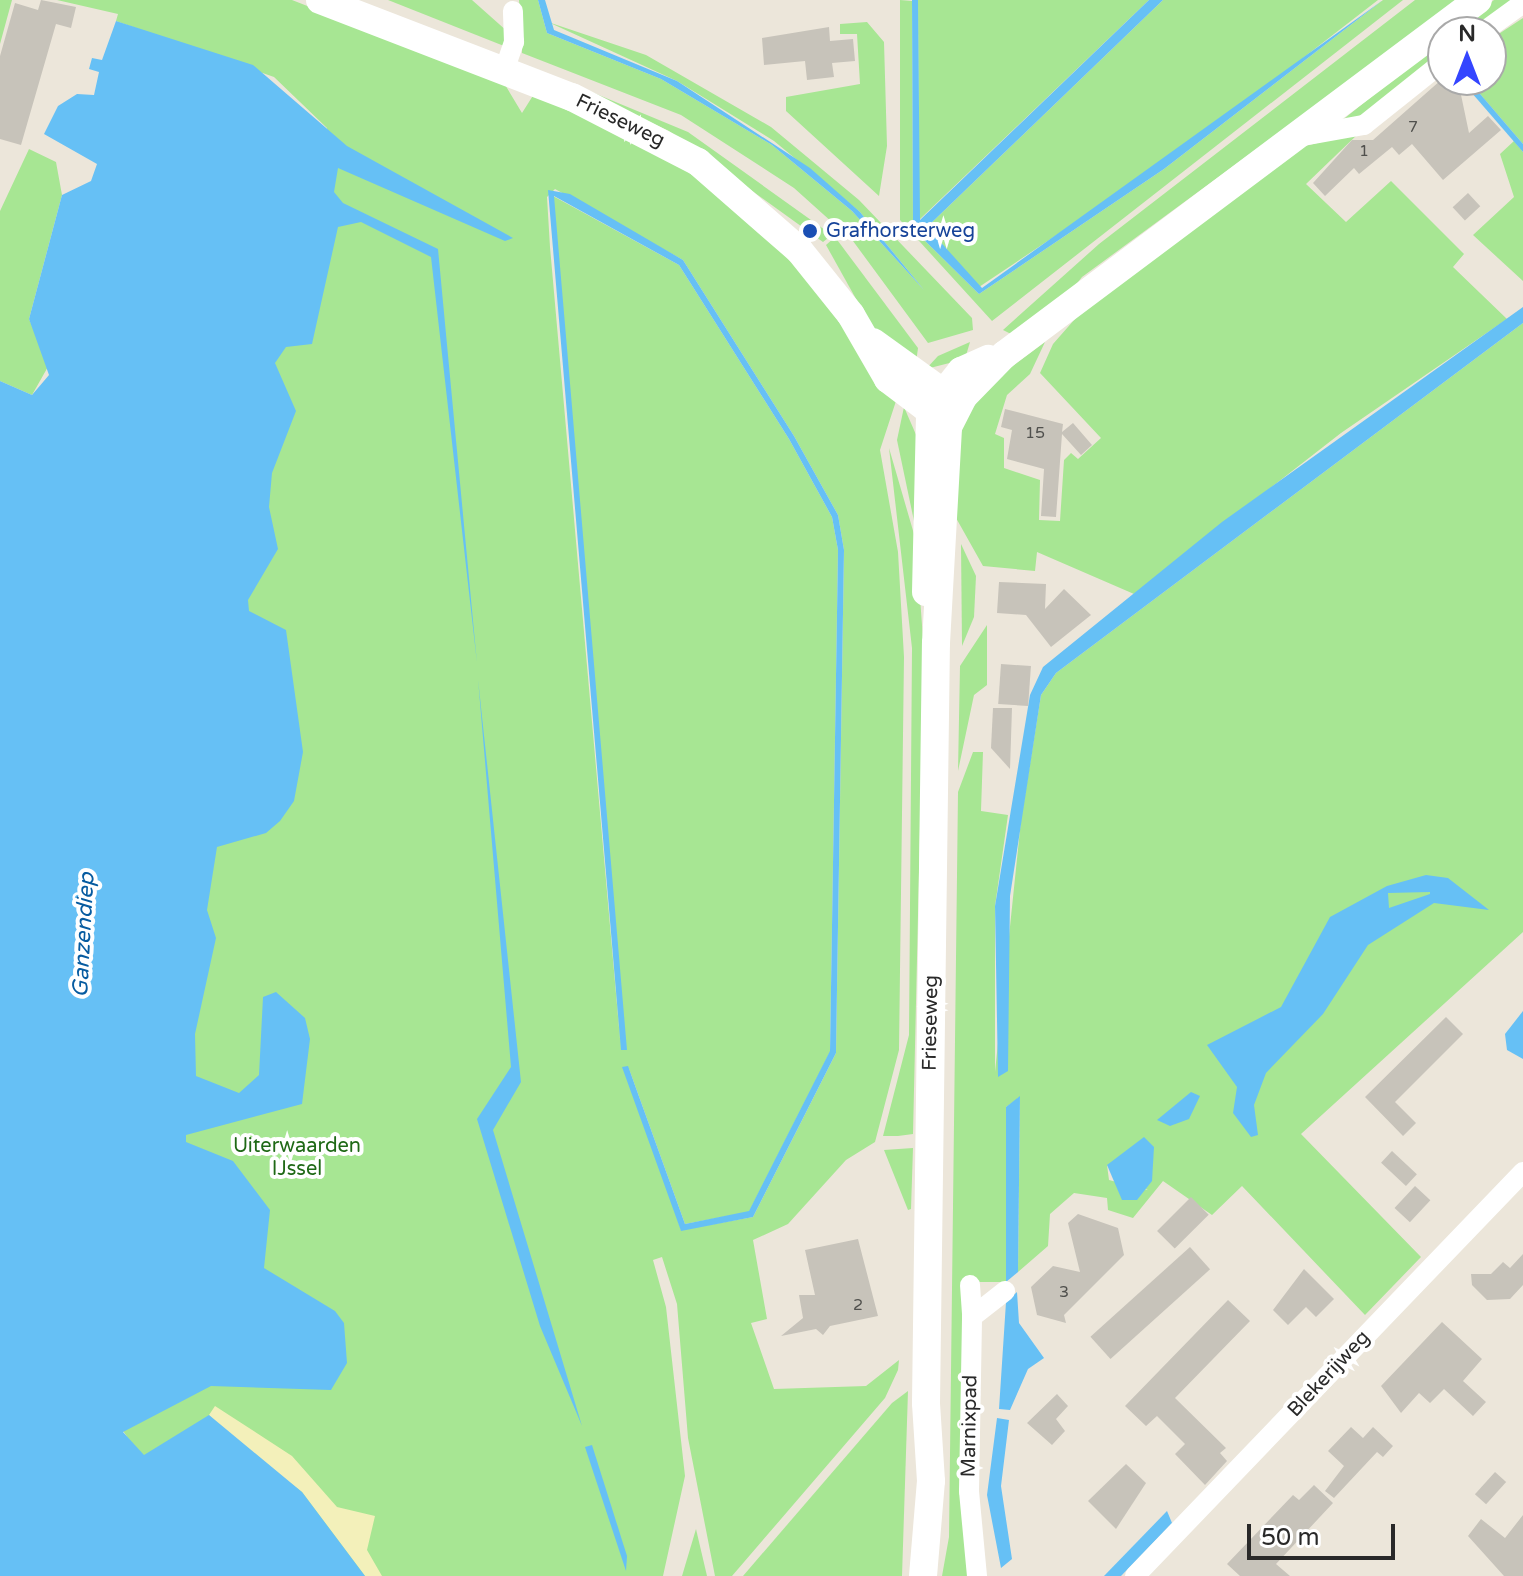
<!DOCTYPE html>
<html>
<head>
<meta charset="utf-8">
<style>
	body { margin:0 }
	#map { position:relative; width:1523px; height:1576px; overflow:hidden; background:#ece6da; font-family:"Varela Round",sans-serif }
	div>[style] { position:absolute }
	.green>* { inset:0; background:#a7e693 }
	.sand>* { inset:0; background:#f3f0ba }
	.water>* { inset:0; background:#66c0f5 }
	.building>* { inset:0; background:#c7c3ba; transform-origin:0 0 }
	.street>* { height:20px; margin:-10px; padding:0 10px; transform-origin:10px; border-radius:10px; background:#fff }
	.secondary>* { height:28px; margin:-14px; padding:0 14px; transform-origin:14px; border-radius:14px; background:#fff }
	.dots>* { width:22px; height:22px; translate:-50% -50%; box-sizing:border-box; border:4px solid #fff; border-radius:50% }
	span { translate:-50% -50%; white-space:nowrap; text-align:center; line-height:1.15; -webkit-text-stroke:8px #fff; paint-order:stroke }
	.number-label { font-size:16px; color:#50504d }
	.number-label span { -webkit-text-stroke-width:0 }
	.street-label { font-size:20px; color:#292929 }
	.transit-label { font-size:20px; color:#164399 }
	.left { translate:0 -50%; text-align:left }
	.park-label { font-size:20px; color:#1f6916 }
	.water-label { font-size:22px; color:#065ba0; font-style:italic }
	.north { position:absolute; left:1427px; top:16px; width:80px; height:80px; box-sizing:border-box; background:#fff; border:2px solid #a9a9a9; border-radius:50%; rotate:0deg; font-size:22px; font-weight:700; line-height:32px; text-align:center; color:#292929 }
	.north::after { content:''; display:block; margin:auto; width:28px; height:36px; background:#3445ff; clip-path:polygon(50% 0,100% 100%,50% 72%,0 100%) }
	.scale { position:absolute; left:1247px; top:1524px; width:148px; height:36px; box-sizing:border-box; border:4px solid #292929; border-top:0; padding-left:10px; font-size:24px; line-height:28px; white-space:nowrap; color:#292929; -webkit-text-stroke:6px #fff; paint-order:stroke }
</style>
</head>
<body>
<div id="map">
	<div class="green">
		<div style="clip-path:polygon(0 0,12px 0,0 44px)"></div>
		<div style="clip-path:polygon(evenodd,57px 0,292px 0,504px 83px,522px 113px,534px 94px,612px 128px,681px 164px,785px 251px,897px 398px,880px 450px,898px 552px,904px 657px,899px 1050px,875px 1142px,846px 1160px,788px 1224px,753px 1240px,767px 1319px,751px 1323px,774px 1389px,866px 1386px,899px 1360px,898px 1370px,885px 1398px,732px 1576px,715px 1576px,688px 1438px,677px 1304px,662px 1257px,653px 1260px,666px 1307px,685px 1476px,663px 1576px,224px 1576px,0 1254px,0 573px,268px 507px,274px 363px,334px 192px,327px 128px,274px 77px,116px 21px,118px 14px,57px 0,555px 189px,683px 260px,794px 436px,838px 515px,844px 550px,836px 1053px,753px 1217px,681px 1230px,628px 1066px,685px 1224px,749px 1212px,830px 1052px,838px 550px,832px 517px,789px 439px,679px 265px,553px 196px,621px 1050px,550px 247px,547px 197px,555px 189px)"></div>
		<div style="clip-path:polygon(388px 0,472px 0,508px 32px,504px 46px)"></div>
		<div style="clip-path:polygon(519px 0,538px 0,547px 33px,661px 79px,772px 145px,852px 211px,924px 290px,860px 212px,774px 141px,677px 81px,548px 22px,646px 55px,771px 127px,859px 200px,972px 318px,973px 330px,928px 343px,853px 241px,794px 188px,681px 115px,522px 53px)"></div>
		<div style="clip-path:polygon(900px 0,912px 1px,913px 229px,979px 294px,1164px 169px,1383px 0,1403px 0,992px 321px,900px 220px)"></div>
		<div style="clip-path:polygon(918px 0,1149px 0,919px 220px)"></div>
		<div style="clip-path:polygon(1163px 0,1378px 0,1188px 147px,979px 287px,927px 227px)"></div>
		<div style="clip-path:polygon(1415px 0,1460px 0,1082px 277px,1063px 301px,1011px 334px,1003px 330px,1099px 244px)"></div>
		<div style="clip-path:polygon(1494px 0,1522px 0,1478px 32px,1453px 32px)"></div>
		<div style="clip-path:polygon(1523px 18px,1523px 144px,1468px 80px,1491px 80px,1491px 39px)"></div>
		<div style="clip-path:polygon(867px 22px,884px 42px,887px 146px,879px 196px,786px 111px,786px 97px,860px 84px,857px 34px,840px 34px,840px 24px)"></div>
		<div style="clip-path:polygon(1443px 39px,1443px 58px,1370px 116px,1335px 126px)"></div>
		<div style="clip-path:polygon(531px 67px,688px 132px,832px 235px,823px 242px,669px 131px)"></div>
		<div style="clip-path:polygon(1359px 133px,1306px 184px,1346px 222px,1391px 181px,1464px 254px,1453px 267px,1507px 319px,1341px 433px,1134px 594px,1037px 552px,1035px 571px,983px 566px,951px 509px,957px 426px,991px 382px,1045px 342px,1030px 374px,1007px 395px,995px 434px,1004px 438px,1004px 468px,1040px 480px,1039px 520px,1060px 521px,1064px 460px,1071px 453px,1078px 459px,1101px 438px,1040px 373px,1053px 344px,1082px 311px,1305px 146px)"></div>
		<div style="clip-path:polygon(1514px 141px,1523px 152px,1523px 281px,1473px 235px,1514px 197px,1500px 154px)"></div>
		<div style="clip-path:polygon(29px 149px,56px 162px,62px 195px,29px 319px,49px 365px,32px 395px,0 381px,0 211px)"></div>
		<div style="clip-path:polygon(835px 237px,918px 348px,916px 363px,875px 333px,826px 245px)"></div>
		<div style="clip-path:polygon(evenodd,1523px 323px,1523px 932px,1301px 1134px,1421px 1257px,1365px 1315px,1242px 1186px,1212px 1215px,1163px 1181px,1133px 1218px,1108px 1210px,1107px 1198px,1074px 1193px,1050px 1214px,1048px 1246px,1018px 1272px,1020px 1097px,1006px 1107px,1006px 1282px,964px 1282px,971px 1576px,942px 1576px,949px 1537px,958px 792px,973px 752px,983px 752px,981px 811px,1008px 815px,995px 906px,995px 1072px,1021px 820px,1041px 695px,1056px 673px,1523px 323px,1107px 1165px,1148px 1190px,1109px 1180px,1107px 1165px)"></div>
		<div style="clip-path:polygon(970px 342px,965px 359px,926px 369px,938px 356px)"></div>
		<div style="clip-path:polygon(904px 407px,917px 437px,914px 521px,897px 440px)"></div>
		<div style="clip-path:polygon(889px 448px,916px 541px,924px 653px,913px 1134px,898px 1136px,883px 1136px,909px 1035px,912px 648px)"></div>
		<div style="clip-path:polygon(961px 544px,976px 576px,974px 617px,962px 646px)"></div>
		<div style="clip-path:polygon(987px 625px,987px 685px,974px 695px,958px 771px,960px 666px)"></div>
		<div style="clip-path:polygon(913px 1148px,911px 1209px,908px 1210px,884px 1150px)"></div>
		<div style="clip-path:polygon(908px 1391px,902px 1576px,743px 1576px,892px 1403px)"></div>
		<div style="clip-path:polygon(696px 1529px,707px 1576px,682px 1576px)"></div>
	</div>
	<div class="sand">
		<div style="clip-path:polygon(215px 1406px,292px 1456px,337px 1507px,375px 1516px,367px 1550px,382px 1576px,365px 1576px,302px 1492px,222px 1431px,209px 1415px)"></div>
	</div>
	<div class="water">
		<div style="clip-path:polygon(538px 0,545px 0,554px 30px,677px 81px,810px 168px,860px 212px,924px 290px,852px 211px,772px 145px,661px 79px,547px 33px)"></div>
		<div style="clip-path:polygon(912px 0,918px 0,920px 220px,1149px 0,1163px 0,927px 227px,982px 288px,1383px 0,1164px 169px,979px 294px,913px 229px)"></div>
		<div style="clip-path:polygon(116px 21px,253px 65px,347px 146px,513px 238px,505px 241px,338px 168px,334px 192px,343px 203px,438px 249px,477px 663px,431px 257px,361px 222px,338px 227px,312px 344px,286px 347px,275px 363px,296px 411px,272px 473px,269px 507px,278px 549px,248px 600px,249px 611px,286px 630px,303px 752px,294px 801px,280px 821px,266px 833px,217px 847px,207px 910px,216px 938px,195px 1034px,196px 1076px,239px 1093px,259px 1075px,263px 997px,276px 992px,305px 1018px,310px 1039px,302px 1104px,186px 1135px,186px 1142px,233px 1161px,270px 1210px,264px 1268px,335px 1311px,344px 1323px,347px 1363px,331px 1390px,211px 1386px,123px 1432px,144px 1455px,209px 1415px,302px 1492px,365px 1576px,0 1576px,0 381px,32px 395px,49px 375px,29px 319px,62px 195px,91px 181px,97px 164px,44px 134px,58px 106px,77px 94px,94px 95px,99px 72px,89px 69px,92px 58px,102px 60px)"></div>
		<div style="clip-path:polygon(1475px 88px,1523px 144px,1523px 152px,1471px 92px)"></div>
		<div style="clip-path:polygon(548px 190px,570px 194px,683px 260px,794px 436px,838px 515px,844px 550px,836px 1053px,753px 1217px,681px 1231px,622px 1067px,628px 1066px,685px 1224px,749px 1211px,830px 1051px,838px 550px,832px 517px,789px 439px,679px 265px,554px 196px,627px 1050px,621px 1050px)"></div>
		<div style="clip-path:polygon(1523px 307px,1523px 323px,1056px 673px,1041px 695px,1010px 896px,1008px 1071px,998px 1077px,995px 906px,1030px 695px,1043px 667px,1222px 522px)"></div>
		<div style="clip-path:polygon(478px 679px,521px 1082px,493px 1130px,582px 1426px,540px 1326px,477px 1119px,511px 1067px)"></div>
		<div style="clip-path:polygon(evenodd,1426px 875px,1448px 878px,1489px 910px,1434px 903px,1368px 945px,1323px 1014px,1266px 1073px,1254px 1105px,1258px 1135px,1251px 1137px,1233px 1113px,1237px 1087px,1207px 1045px,1281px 1007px,1330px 917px,1387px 886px,1426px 875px,1388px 893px,1430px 892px,1430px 894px,1389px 908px,1388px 893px)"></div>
		<div style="clip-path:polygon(1523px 1011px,1523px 1059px,1507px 1050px,1505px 1034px)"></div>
		<div style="clip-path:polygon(1191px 1092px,1200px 1096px,1189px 1119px,1170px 1126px,1157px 1120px)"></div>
		<div style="clip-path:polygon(1020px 1096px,1018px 1272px,1006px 1282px,1006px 1107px)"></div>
		<div style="clip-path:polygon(1144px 1137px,1154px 1147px,1152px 1181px,1137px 1200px,1122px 1200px,1107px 1165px)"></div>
		<div style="clip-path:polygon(1017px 1292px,1019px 1323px,1044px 1358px,1028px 1369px,1010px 1410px,999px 1409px,1006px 1302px)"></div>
		<div style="clip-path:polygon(997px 1418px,1009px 1420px,1001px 1486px,1012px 1559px,1001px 1568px,987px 1495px)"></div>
		<div style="clip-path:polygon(592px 1445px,627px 1556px,626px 1571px,585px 1447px)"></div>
		<div style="clip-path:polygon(1167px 1511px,1172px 1523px,1121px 1576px,1104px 1576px)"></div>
	</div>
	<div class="building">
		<div style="clip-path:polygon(41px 0,76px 7px,71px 28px,56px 24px,21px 145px,0 139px,0 56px,15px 3px,38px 10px)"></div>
		<div style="clip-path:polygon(829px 27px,830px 41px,853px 39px,855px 61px,832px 63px,834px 77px,807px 80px,805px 61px,764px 65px,762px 38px)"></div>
		<div style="clip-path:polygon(1441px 80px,1460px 90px,1469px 133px,1488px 116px,1501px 130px,1443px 180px,1412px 144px,1399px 155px,1392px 147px,1359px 174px,1354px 168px,1325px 196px,1313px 183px,1352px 140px,1373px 140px)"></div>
		<div style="left:1468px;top:193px;width:18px;height:21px;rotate:47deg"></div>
		<div style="clip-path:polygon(1005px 409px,1063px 424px,1062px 432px,1073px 423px,1092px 445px,1081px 455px,1062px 434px,1056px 517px,1041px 516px,1044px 469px,1007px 459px,1012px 430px,1001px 427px)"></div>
		<div style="clip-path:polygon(999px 582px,1046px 584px,1045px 609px,1064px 589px,1091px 615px,1051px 647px,1026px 615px,997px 613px)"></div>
		<div style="left:1001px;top:664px;width:30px;height:40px;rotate:4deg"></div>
		<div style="clip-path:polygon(993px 708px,1012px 708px,1010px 769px,991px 748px)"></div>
		<div style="clip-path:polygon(1446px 1017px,1463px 1034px,1395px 1102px,1416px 1123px,1403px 1136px,1365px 1097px)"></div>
		<div style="left:1392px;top:1151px;width:34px;height:16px;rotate:43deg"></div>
		<div style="left:1415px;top:1186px;width:21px;height:30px;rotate:43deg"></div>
		<div style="left:1191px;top:1197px;width:25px;height:48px;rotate:45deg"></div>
		<div style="clip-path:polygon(1078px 1214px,1118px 1228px,1124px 1255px,1064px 1315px,1066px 1323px,1037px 1315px,1031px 1287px,1053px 1266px,1080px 1272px,1068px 1223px)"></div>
		<div style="clip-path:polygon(858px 1239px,878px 1316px,830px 1326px,823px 1335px,816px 1329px,781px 1336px,803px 1318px,799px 1295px,815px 1295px,805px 1250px)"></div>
		<div style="left:1190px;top:1247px;width:30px;height:134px;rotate:48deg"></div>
		<div style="clip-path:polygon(1523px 1254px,1523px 1285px,1510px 1299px,1487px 1300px,1472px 1285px,1471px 1274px,1491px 1274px,1503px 1262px,1510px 1268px)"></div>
		<div style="clip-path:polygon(1304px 1269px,1334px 1299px,1316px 1317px,1306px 1307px,1288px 1325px,1273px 1310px)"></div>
		<div style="clip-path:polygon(1228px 1300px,1250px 1321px,1175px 1398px,1226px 1448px,1220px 1453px,1227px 1461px,1205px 1485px,1175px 1454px,1185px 1444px,1157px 1416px,1146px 1426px,1125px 1406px)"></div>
		<div style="clip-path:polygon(1442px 1322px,1482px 1359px,1463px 1381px,1486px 1402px,1473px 1416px,1444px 1389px,1430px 1403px,1419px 1393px,1401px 1413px,1381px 1386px)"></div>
		<div style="clip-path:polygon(1057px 1394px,1068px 1406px,1056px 1419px,1065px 1431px,1052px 1445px,1027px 1423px)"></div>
		<div style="clip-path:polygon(1351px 1427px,1363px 1438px,1373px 1427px,1393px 1446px,1383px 1457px,1377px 1452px,1334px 1498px,1325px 1491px,1344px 1466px,1328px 1451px)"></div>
		<div style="clip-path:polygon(1126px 1464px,1146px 1483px,1116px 1529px,1088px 1501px)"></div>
		<div style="left:1495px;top:1472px;width:15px;height:30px;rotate:42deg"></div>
		<div style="clip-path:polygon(1314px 1485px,1333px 1503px,1276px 1564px,1290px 1576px,1240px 1576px,1227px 1564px,1293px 1495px,1299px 1500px)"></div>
		<div style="clip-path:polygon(1523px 1515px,1523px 1576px,1504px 1576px,1468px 1536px,1481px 1519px,1505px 1538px)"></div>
	</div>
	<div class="street">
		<div style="left:1483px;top:32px;width:49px;rotate:-35.9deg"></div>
		<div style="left:504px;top:71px;width:31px;rotate:-71deg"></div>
		<div style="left:514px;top:42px;width:31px;rotate:-92deg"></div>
		<div style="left:1297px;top:137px;width:68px;rotate:-10.2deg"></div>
		<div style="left:1364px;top:125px;width:101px;rotate:-38.6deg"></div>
		<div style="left:970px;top:1285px;width:32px;rotate:86deg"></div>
		<div style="left:977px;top:1576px;width:85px;rotate:-95.4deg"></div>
		<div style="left:969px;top:1491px;width:174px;rotate:-89deg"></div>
		<div style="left:972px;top:1317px;width:42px;rotate:-38.2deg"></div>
		<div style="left:1135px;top:1576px;width:560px;rotate:-46.16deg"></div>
	</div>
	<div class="secondary">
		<div style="left:320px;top:0;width:270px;rotate:21.1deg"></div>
		<div style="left:572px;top:97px;width:142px;rotate:27.3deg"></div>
		<div style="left:698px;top:162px;width:134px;rotate:41.1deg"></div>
		<div style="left:799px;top:250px;width:83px;rotate:51.3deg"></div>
		<div style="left:851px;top:315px;width:74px;rotate:60deg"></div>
		<div style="left:888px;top:379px;width:46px;rotate:37.1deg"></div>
		<div style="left:925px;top:407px;width:28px;rotate:18deg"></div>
		<div style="left:873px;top:342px;width:84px;rotate:35.8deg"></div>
		<div style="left:941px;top:391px;width:19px;rotate:65deg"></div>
		<div style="left:926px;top:592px;width:182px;rotate:-88.7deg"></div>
		<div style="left:930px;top:410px;width:50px;rotate:-51.5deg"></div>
		<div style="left:961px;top:371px;width:30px;rotate:-24deg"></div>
		<div style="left:923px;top:1576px;width:95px;rotate:-85.2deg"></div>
		<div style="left:931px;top:1481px;width:78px;rotate:-93.7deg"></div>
		<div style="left:926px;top:1403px;width:760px;rotate:-89.25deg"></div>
		<div style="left:936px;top:643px;width:216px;rotate:-86.8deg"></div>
		<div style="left:948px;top:427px;width:34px;rotate:-63deg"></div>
		<div style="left:963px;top:397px;width:59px;rotate:-45.7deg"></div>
		<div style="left:1004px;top:355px;width:592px;rotate:-36.83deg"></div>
	</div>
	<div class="dots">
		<div style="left:810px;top:231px;background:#1a4fb4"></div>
	</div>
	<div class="number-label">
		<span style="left:1413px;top:127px">7</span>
		<span style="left:1364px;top:151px">1</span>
		<span style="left:1035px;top:433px">15</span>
		<span style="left:1064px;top:1292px">3</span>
		<span style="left:858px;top:1305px">2</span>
	</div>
	<div class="street-label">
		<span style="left:620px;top:121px;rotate:26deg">Frieseweg</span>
		<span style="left:931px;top:1023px;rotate:-89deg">Frieseweg</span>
		<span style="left:1329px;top:1374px;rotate:-47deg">Blekerijweg</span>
		<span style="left:970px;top:1426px;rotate:-89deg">Marnixpad</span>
	</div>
	<div class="transit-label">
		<span class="left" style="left:826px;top:231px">Grafhorsterweg</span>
	</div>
	<div class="park-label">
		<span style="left:297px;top:1158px">Uiterwaarden<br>IJssel</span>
	</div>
	<div class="water-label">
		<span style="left:84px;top:935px;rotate:-87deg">Ganzendiep</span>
	</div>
	<div class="north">N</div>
	<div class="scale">50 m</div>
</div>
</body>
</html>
